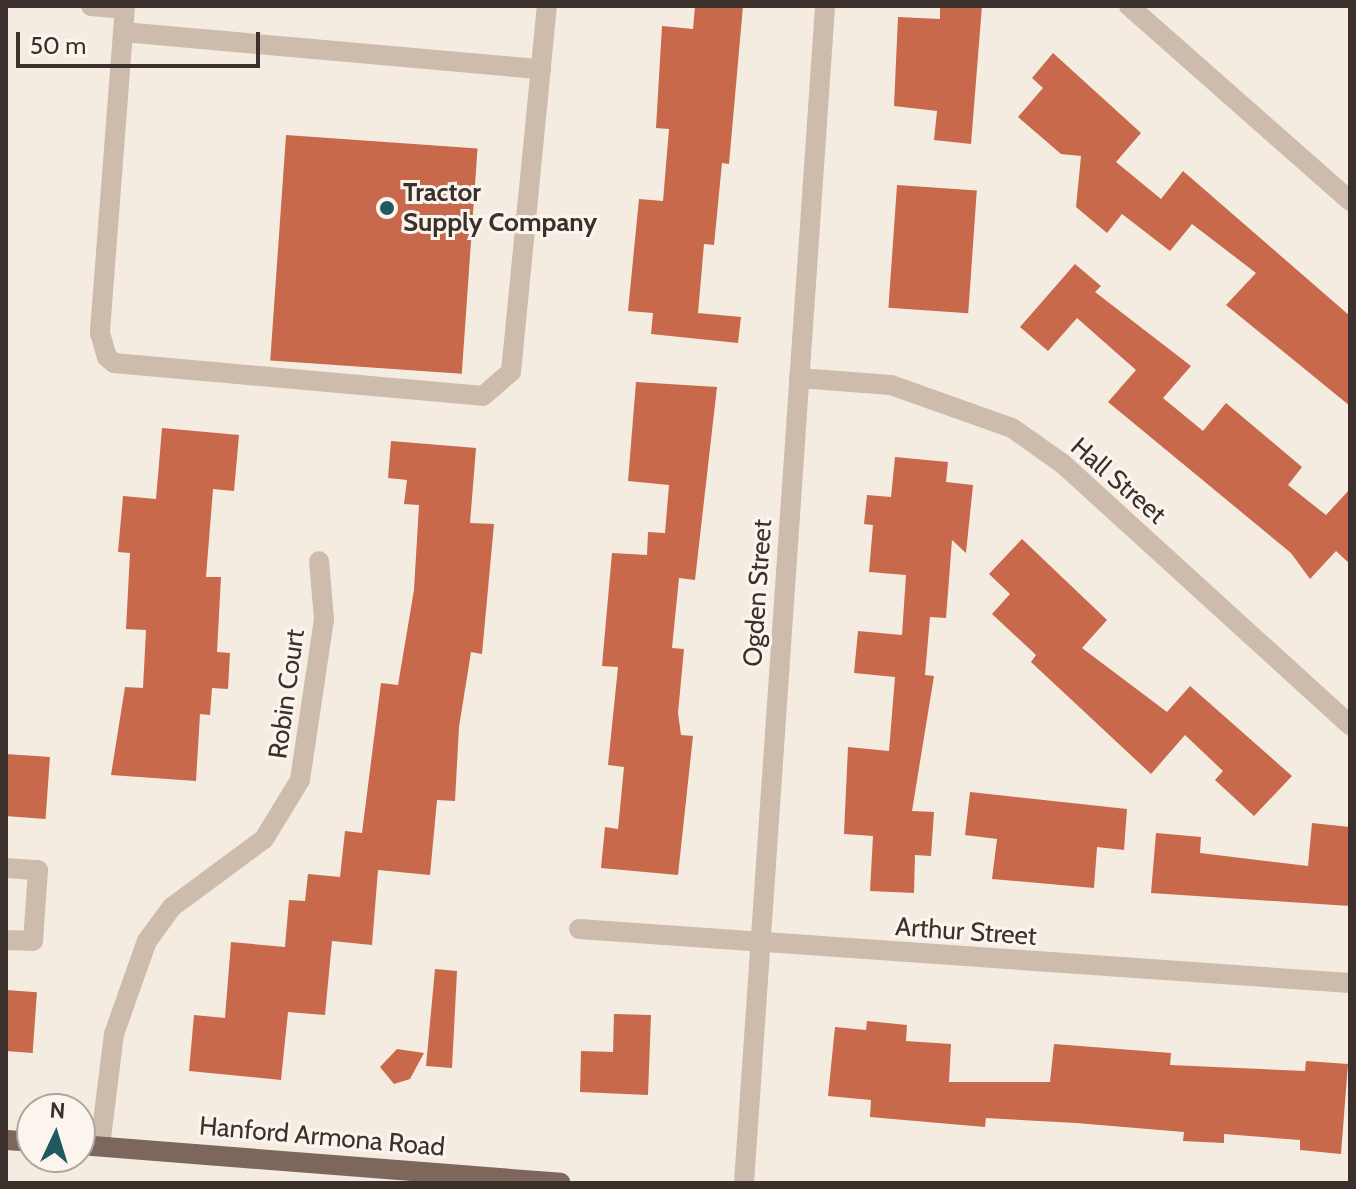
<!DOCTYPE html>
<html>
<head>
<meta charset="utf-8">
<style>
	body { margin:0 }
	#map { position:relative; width:1356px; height:1189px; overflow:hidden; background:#f4ebe1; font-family:Cabin,sans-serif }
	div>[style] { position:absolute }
	.building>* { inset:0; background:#c8694b; transform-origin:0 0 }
	.minor>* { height:20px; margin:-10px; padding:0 10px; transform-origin:10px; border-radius:10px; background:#cdbbac }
	.major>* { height:20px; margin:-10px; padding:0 10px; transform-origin:10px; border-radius:10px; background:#7d675c }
	.dots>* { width:22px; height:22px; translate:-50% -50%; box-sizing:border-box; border:4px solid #fbf5ee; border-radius:50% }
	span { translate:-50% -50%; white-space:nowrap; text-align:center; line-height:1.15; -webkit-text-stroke:6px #fbf5ee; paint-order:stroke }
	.poi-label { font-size:26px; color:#3b302b; font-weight:700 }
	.left { translate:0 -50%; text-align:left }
	.street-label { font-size:26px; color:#3b302b }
	.frame { position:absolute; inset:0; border:8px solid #3b302b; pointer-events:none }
	.north { position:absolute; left:16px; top:1093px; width:80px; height:80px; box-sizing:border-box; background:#fbf5ee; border:2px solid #aea6a0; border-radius:50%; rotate:4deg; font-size:22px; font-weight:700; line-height:32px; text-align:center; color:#3b302b }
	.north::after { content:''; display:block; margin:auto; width:28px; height:36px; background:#1f5a5e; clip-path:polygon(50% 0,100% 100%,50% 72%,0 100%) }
	.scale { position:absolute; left:16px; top:32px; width:244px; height:36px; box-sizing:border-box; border:4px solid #3b302b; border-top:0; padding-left:10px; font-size:24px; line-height:28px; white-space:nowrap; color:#3b302b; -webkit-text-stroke:6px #fbf5ee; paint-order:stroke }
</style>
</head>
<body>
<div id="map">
	<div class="building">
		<div style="clip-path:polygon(695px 6px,743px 6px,729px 164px,722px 163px,714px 245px,704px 244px,698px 313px,741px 317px,738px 343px,651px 334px,653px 313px,628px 311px,639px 199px,663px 201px,669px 129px,656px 128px,662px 26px,693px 29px)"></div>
		<div style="clip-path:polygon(940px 6px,982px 6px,971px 144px,934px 140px,937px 111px,894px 106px,898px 17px,940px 19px)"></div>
		<div style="clip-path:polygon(1053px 53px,1141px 133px,1116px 162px,1161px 199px,1183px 171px,1350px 316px,1350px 406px,1226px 305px,1256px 273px,1192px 224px,1170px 251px,1122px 214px,1107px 233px,1076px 207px,1081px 156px,1061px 154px,1018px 117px,1043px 88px,1032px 78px)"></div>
		<div style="left:286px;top:135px;width:192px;height:226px;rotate:4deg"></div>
		<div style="left:897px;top:185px;width:80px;height:123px;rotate:4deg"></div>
		<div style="clip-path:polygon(1075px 264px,1101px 286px,1095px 292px,1191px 366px,1163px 398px,1203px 431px,1226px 403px,1302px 467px,1288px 485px,1326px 515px,1350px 489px,1350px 564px,1336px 551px,1310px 579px,1291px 553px,1108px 402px,1136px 370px,1077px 318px,1048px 351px,1020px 327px)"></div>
		<div style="clip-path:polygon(636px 382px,717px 387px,695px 580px,679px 578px,672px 648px,684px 649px,678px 713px,681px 735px,693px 736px,678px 875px,601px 868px,605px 827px,618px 829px,624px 767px,608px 765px,618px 667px,602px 666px,612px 553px,647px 555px,648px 532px,665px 533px,669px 485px,628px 481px)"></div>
		<div style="clip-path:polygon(162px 428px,239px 435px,234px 491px,213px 489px,206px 577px,221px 577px,217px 652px,230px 653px,228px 689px,212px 688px,210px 715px,200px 714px,196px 781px,111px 775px,125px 687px,143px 688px,146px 630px,126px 629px,130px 553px,118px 552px,123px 496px,156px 499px)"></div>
		<div style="clip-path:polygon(391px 441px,476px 448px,470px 523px,494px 524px,482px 654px,471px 652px,459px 727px,455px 801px,437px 800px,430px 875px,378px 870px,372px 945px,332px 941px,325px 1015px,288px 1012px,281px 1080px,189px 1071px,194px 1015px,225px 1018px,231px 942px,285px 947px,289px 900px,305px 901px,308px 874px,340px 877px,345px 831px,362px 833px,381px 683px,398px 685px,414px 590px,419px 505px,404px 504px,407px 480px,388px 478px)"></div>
		<div style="clip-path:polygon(895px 457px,948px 462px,946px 482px,973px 485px,966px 553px,952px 540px,946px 618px,930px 617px,925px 675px,934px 676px,912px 811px,934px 812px,931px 856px,915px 855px,914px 893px,870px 891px,873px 836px,844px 834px,848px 747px,889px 751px,895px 677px,854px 673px,858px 631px,902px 635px,906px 575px,869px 572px,873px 525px,864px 524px,867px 495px,891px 497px)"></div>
		<div style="clip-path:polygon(1022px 539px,1107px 620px,1082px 648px,1167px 712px,1190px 686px,1292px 776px,1254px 816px,1215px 780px,1223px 771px,1185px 735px,1151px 774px,1031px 662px,1036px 655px,992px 614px,1010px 594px,989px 574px)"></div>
		<div style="left:6px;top:754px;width:44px;height:62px;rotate:4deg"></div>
		<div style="clip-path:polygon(970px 792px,1127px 809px,1124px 850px,1097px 847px,1094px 888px,992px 879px,997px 839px,965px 835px)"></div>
		<div style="clip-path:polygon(1312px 823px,1350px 827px,1350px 906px,1151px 893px,1156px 833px,1201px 837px,1200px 853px,1308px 866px)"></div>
		<div style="clip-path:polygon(435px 969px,457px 971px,452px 1068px,426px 1066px)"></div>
		<div style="left:6px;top:990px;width:31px;height:61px;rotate:4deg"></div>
		<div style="clip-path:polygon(614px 1014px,651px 1015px,648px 1095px,580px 1092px,581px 1051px,613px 1052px)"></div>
		<div style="clip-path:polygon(867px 1021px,907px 1025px,906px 1041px,951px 1044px,949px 1082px,1050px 1082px,1054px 1044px,1171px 1053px,1170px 1065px,1305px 1071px,1306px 1061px,1348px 1064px,1341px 1154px,1300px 1150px,1300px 1140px,1224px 1134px,1224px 1143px,1183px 1141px,1184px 1132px,1076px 1123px,986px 1118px,985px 1127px,870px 1117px,871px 1100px,828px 1096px,835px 1027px,866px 1030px)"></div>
		<div style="clip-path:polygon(397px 1049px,424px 1053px,410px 1079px,394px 1084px,380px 1067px)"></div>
	</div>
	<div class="minor">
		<div style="left:91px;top:6px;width:33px;rotate:5deg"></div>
		<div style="left:125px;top:6px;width:328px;rotate:94.4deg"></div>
		<div style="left:100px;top:333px;width:25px;rotate:74deg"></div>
		<div style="left:107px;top:357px;width:9px;rotate:41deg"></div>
		<div style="left:114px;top:363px;width:370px;rotate:5.1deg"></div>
		<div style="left:483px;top:396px;width:37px;rotate:-41deg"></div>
		<div style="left:511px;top:372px;width:368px;rotate:-84.4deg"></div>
		<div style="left:1129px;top:6px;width:295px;rotate:41.4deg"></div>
		<div style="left:123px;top:32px;width:420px;rotate:5.1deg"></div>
		<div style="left:799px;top:378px;width:92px;rotate:4.4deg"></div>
		<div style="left:891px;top:385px;width:128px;rotate:19.6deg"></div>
		<div style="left:1012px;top:428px;width:62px;rotate:35.2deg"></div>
		<div style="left:1063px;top:464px;width:388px;rotate:42.3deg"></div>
		<div style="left:6px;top:868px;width:32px;rotate:4deg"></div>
		<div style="left:38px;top:870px;width:71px;rotate:94deg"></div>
		<div style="left:33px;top:941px;width:27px;rotate:-178deg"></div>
		<div style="left:579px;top:929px;width:773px;rotate:4.01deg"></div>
		<div style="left:100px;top:1146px;width:113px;rotate:-82.9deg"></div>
		<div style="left:114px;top:1034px;width:99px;rotate:-70.5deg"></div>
		<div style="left:147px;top:941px;width:42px;rotate:-53.7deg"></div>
		<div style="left:172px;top:907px;width:114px;rotate:-36.5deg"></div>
		<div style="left:264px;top:839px;width:69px;rotate:-58.6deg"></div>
		<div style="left:300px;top:780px;width:163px;rotate:-81.5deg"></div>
		<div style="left:324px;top:619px;width:58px;rotate:-94.9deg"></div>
		<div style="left:744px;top:1183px;width:1180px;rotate:-86.06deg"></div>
	</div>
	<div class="major">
		<div style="left:6px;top:1140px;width:26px;rotate:4deg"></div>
		<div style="left:80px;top:1145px;width:482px;rotate:4.5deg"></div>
	</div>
	<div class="dots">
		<div style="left:387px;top:208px;background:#1f5a5e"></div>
	</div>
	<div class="poi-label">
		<span class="left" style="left:403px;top:208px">Tractor<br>Supply Company</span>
	</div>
	<div class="street-label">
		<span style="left:1118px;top:481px;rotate:41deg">Hall Street</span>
		<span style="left:758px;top:593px;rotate:-86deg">Ogden Street</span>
		<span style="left:287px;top:694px;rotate:-82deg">Robin Court</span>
		<span style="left:966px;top:932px;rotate:4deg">Arthur Street</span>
		<span style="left:322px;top:1137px;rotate:5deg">Hanford Armona Road</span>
	</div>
	<div class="frame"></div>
	<div class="north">N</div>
	<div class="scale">50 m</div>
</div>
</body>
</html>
